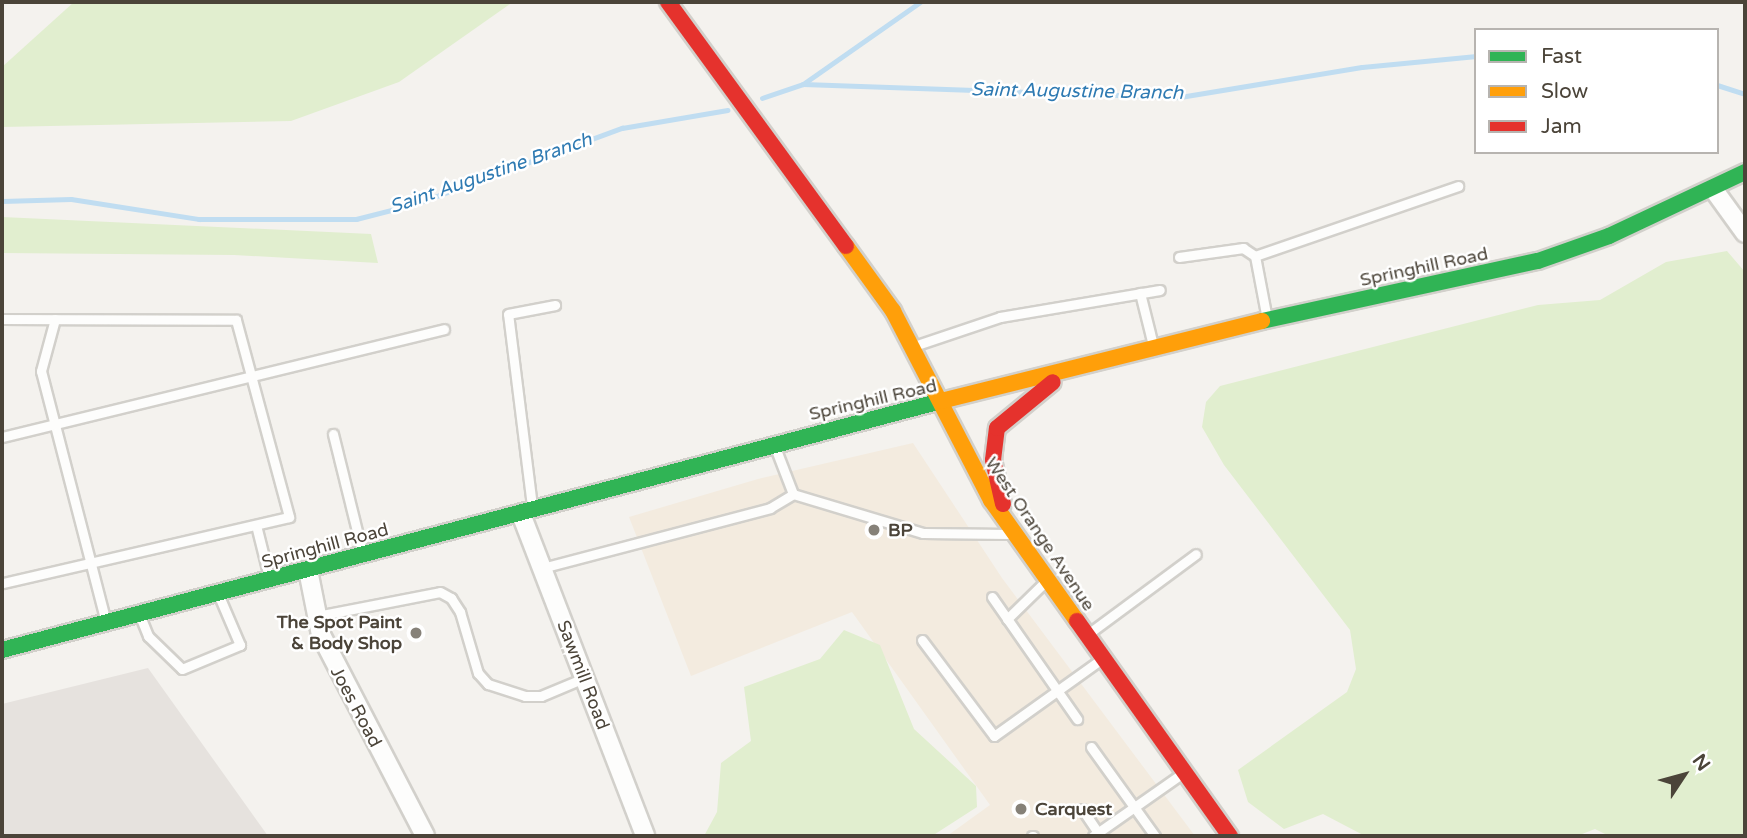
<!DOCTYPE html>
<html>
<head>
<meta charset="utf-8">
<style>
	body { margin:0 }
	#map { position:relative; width:1747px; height:838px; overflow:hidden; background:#f4f2ee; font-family:"Varela Round",sans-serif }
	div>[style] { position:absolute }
	.commercial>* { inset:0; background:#f3ebdf }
	.industrial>* { inset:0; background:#e6e2de }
	.green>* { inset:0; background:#e1eecf }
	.stream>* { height:5px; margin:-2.5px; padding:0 2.5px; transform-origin:2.5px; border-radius:2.5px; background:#c0ddf1 }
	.roads { filter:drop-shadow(2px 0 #d2d0cb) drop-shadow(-2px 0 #d2d0cb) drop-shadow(0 2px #d2d0cb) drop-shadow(0 -2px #d2d0cb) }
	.lane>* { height:9px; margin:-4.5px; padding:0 4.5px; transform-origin:4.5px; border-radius:4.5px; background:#fdfdfc }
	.street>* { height:18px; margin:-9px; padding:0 9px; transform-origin:9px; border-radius:9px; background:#fdfdfc }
	.fast>* { height:16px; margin:-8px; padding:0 8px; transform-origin:8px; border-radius:8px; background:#30b455 }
	.slow>* { height:16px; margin:-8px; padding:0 8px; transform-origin:8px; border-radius:8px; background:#ff9f0a }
	.jam>* { height:16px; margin:-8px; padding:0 8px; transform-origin:8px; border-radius:8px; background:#e5322d }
	.dots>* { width:19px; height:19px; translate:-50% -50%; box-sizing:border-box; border:4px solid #fff; border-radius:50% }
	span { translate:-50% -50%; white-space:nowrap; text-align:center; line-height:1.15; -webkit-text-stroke:5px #fff; paint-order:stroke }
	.street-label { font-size:18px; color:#4b4439 }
	.poi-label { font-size:18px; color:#4b4439; font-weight:700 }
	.left { translate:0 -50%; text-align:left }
	.right { translate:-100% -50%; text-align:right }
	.water-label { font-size:19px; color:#2e7ab2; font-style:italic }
	.frame { position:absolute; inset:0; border:4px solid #4b4439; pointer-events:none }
	.legend { position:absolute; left:1474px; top:28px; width:245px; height:126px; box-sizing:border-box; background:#fff; border:2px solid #b7b4b0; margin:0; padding:9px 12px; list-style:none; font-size:21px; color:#4b4439 }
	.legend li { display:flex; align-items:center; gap:14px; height:35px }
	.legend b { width:35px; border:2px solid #b7b4b0 }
	.north { position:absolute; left:1649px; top:740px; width:70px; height:70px; -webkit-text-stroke:5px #fff; paint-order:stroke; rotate:54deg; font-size:19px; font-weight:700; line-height:28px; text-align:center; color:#4b4439 }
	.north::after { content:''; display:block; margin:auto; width:24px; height:32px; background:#4b4439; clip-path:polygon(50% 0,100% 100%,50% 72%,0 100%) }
</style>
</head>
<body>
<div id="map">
	<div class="commercial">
		<div style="clip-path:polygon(913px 443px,1002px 578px,1195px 836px,947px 836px,990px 805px,852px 612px,691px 676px,629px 517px,758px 479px)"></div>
	</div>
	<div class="industrial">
		<div style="clip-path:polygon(148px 668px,268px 836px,2px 836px,2px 704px)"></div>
	</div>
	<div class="green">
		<div style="clip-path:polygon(74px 2px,513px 2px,399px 82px,291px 121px,2px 127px,2px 67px)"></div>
		<div style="clip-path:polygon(2px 217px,371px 234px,378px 263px,234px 255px,2px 253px)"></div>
		<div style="clip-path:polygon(1727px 251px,1745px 272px,1745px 836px,1609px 836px,1595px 829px,1577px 836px,1365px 836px,1323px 814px,1284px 829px,1248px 802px,1238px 770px,1347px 692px,1356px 669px,1350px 630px,1224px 465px,1202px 427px,1206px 402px,1220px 386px,1538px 305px,1600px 300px,1666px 262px)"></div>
		<div style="clip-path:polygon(844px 630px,880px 645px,914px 729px,976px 786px,977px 807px,932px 836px,704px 836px,717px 812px,721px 763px,751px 741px,744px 687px,820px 659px)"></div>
	</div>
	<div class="stream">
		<div style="left:803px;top:84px;width:143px;rotate:-35deg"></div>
		<div style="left:1717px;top:85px;width:29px;rotate:18deg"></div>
		<div style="left:762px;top:98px;width:43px;rotate:-18.9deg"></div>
		<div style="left:803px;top:84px;width:377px;rotate:2deg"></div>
		<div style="left:1180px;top:97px;width:184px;rotate:-9.4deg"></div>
		<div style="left:1362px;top:67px;width:115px;rotate:-5.5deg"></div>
		<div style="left:2px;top:201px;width:69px;rotate:-1.7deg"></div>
		<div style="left:71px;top:199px;width:130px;rotate:8.9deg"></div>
		<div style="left:199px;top:219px;width:157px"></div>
		<div style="left:356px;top:219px;width:61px;rotate:-14.3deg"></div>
		<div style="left:415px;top:204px;width:221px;rotate:-20.2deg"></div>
		<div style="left:622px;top:128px;width:107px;rotate:-9.7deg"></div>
	</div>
	<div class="roads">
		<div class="lane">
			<div style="left:1255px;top:256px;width:215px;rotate:-19deg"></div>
			<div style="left:1179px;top:257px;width:65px;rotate:-8deg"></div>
			<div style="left:1243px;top:248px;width:14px;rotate:34deg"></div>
			<div style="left:1255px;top:256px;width:64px;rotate:79.2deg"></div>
			<div style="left:1140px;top:293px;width:54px;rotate:76deg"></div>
			<div style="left:2px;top:319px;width:234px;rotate:0.2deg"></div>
			<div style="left:236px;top:320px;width:204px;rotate:74.9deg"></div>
			<div style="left:289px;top:517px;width:294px;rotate:167deg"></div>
			<div style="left:55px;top:319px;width:54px;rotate:105.1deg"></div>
			<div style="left:41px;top:371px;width:256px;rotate:75.5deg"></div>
			<div style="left:914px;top:346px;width:91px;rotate:-18.6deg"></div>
			<div style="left:1000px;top:317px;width:162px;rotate:-9.6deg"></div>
			<div style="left:333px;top:434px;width:121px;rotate:76.1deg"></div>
			<div style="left:2px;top:437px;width:455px;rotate:-13.7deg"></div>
			<div style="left:775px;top:447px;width:50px;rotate:69deg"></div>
			<div style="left:532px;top:506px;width:193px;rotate:-97.1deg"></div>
			<div style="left:508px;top:314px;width:48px;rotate:-10.8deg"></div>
			<div style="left:256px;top:525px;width:54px;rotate:76deg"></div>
			<div style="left:542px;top:568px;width:236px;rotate:-14.7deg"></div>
			<div style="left:770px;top:508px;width:27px;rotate:-31deg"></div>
			<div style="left:793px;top:494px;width:136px;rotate:16.7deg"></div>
			<div style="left:923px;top:533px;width:86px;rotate:0.7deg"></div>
			<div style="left:992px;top:597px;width:149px;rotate:55.1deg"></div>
			<div style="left:140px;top:616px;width:22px;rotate:68deg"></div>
			<div style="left:148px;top:636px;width:47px;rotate:44.1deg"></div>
			<div style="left:182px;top:669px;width:63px;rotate:-22.5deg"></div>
			<div style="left:240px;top:645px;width:53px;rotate:-113.2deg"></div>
			<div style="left:317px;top:616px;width:125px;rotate:-11deg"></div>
			<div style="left:440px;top:592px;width:13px;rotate:29deg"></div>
			<div style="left:451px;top:598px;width:17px;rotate:57deg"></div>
			<div style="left:460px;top:612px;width:64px;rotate:73.6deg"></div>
			<div style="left:478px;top:673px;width:15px;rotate:48deg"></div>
			<div style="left:488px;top:684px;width:39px;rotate:18deg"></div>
			<div style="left:525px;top:696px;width:16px"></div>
			<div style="left:541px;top:696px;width:47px;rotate:-22.7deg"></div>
			<div style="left:1007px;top:619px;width:54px;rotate:-44.3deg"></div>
			<div style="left:1088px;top:634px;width:134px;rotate:-36.5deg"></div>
			<div style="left:922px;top:640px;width:120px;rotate:53.1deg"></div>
			<div style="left:994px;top:736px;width:130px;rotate:-35.6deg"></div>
			<div style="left:1091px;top:747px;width:110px;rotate:54.3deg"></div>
			<div style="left:1082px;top:809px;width:29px;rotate:56deg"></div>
			<div style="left:1032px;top:836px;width:1px"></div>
			<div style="left:1093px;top:836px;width:110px;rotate:-35deg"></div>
		</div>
		<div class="street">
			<div style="left:1714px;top:190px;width:53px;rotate:54.2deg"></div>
			<div style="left:521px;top:514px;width:345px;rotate:68.9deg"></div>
			<div style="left:308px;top:570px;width:66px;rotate:78.7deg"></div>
			<div style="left:321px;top:635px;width:226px;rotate:62.6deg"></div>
		</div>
		<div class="fast">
			<div style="left:1262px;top:321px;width:282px;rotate:-12.3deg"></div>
			<div style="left:1538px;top:261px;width:75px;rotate:-19.4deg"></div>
			<div style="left:1609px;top:236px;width:150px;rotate:-25.2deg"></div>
			<div style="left:2px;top:650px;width:971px;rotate:-14.85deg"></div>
		</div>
		<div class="slow">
			<div style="left:846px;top:246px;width:80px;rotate:54.1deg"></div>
			<div style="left:893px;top:311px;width:213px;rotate:62.6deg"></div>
			<div style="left:991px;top:500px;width:148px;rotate:54.6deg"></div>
			<div style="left:941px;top:401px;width:331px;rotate:-14deg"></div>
		</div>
		<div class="jam">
			<div style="left:668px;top:2px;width:302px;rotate:53.9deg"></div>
			<div style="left:1003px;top:504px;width:45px;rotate:-102.8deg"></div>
			<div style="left:993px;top:460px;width:32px;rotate:-83deg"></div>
			<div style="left:997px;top:428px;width:72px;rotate:-39.4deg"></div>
			<div style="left:1077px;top:621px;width:264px;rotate:54.6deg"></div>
		</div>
	</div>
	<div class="dots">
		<div style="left:874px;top:530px;background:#868178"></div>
		<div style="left:416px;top:633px;background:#868178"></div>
		<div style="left:1021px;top:809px;background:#868178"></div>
	</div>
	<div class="street-label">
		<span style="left:1424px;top:267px;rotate:-12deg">Springhill Road</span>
		<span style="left:873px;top:400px;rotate:-13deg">Springhill Road</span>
		<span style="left:1040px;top:534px;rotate:56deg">West Orange Avenue</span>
		<span style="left:325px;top:546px;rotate:-15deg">Springhill Road</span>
		<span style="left:583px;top:675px;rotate:69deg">Sawmill Road</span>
		<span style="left:356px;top:707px;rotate:62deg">Joes Road</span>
	</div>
	<div class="poi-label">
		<span class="left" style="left:888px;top:530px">BP</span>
		<span class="right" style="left:402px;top:633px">The Spot Paint<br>&amp; Body Shop</span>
		<span class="left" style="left:1035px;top:809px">Carquest</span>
	</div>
	<div class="water-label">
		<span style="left:1077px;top:92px;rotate:1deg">Saint Augustine Branch</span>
		<span style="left:491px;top:174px;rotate:-19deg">Saint Augustine Branch</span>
	</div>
	<div class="frame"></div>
	<ul class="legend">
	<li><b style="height:9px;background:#30b455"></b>Fast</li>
	<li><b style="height:9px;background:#ff9f0a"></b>Slow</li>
	<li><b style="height:9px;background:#e5322d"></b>Jam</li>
	</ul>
	<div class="north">N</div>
</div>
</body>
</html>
